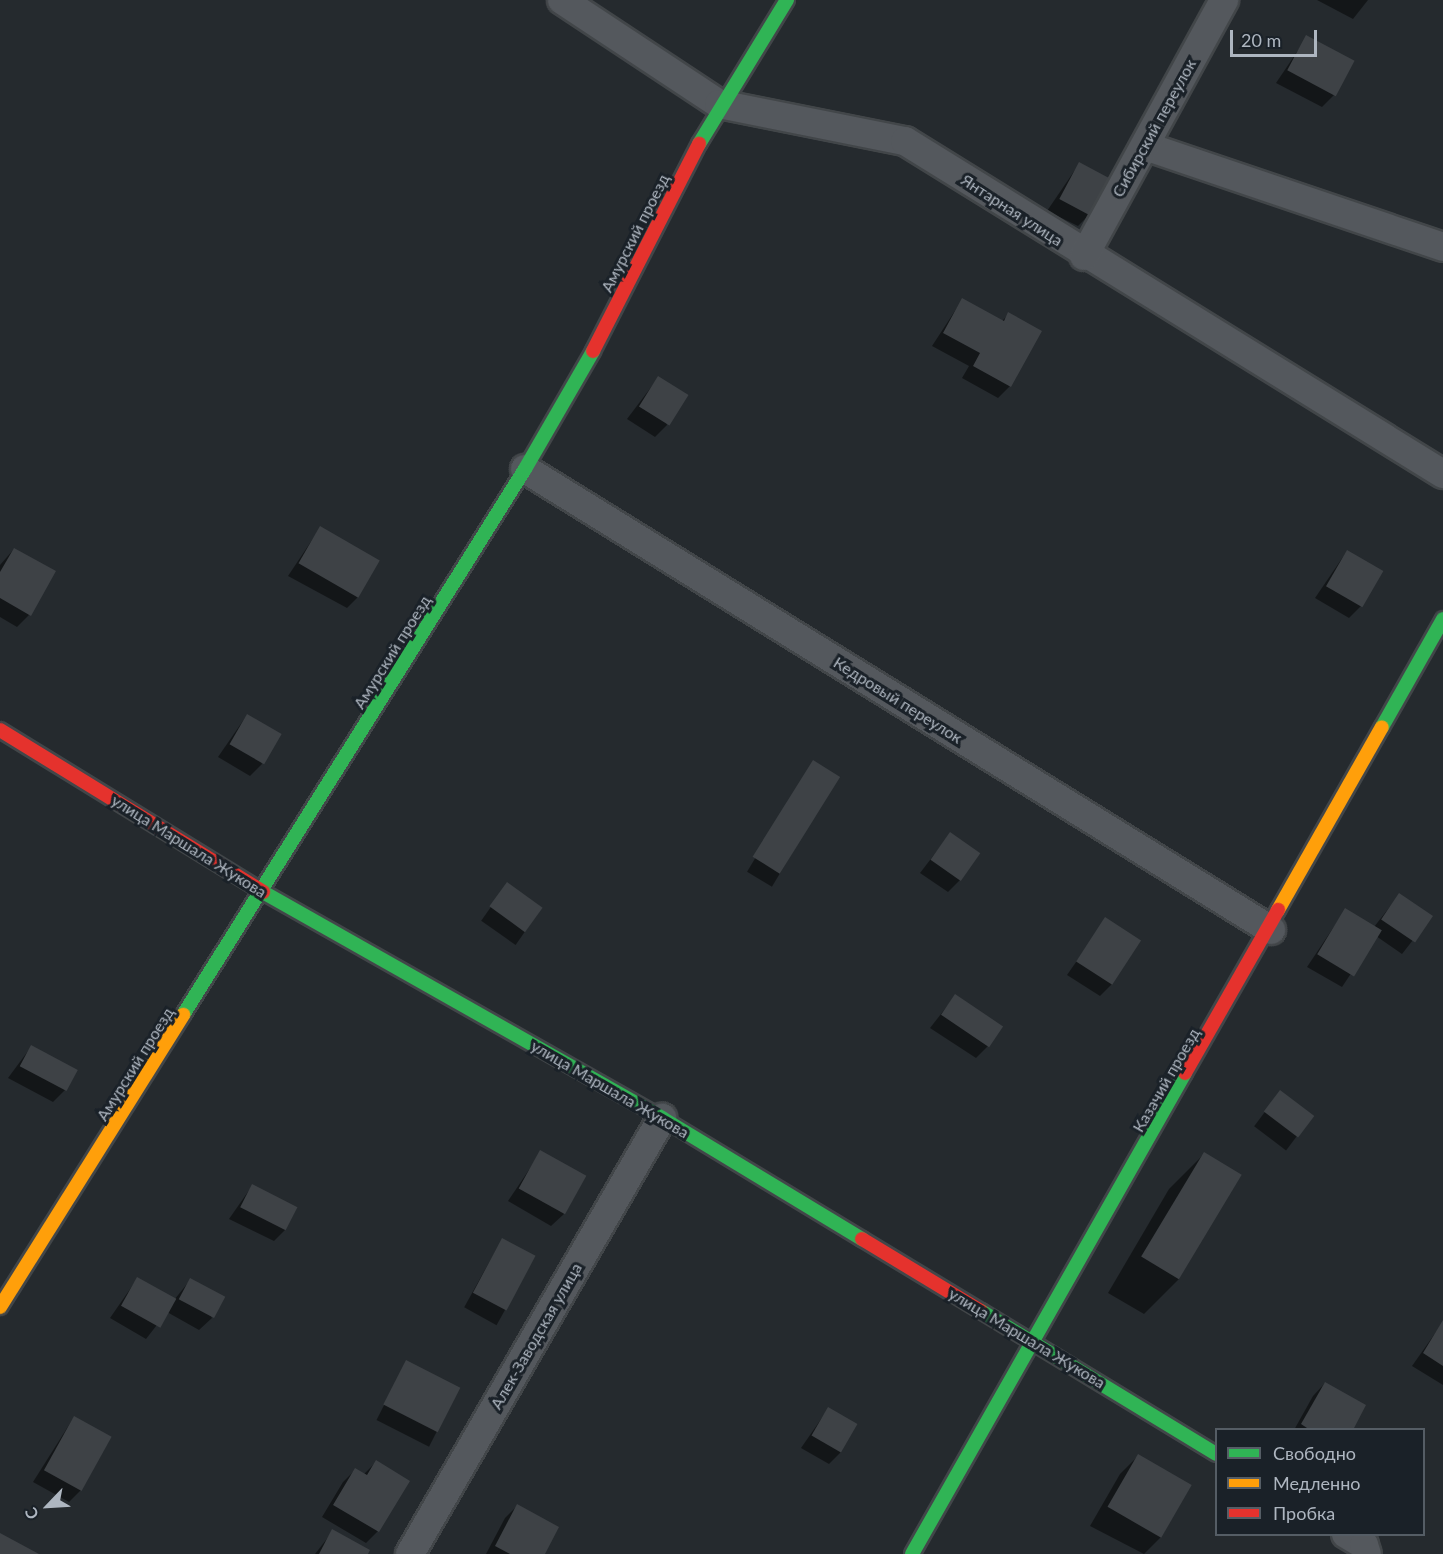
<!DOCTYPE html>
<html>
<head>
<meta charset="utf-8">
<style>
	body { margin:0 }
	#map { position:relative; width:1443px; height:1554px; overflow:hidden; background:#252a2e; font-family:Lato,sans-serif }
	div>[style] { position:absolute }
	.shadow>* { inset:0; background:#0007; transform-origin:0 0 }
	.building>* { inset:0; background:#3e4246; transform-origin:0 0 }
	.roads { filter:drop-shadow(2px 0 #424649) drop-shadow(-2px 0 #424649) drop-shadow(0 2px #424649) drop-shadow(0 -2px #424649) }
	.street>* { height:28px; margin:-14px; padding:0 14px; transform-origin:14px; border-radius:14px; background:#54585d }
	.fast>* { height:14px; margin:-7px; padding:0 7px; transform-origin:7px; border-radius:7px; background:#30b455 }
	.slow>* { height:14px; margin:-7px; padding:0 7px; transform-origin:7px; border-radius:7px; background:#ff9f0a }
	.jam>* { height:14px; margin:-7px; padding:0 7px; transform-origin:7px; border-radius:7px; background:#e5322d }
	span { translate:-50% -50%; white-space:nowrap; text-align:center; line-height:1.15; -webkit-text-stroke:6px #1a2128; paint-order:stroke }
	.street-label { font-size:16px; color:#aeb6c0 }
	.legend { position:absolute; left:1215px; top:1428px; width:210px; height:108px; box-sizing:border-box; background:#1a2128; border:2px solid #555d65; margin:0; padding:8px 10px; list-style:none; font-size:18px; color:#aeb6c0 }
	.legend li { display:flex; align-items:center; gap:12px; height:30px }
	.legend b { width:30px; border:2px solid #555d65 }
	.north { position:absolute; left:18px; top:1476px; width:60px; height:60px; -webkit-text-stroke:4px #1a2128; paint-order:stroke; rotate:245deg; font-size:16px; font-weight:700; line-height:24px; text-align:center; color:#aeb6c0 }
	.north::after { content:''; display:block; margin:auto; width:21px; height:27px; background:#aeb6c0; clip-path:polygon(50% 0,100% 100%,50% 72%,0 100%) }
	.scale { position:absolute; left:1230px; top:30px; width:87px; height:27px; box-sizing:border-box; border:3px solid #aeb6c0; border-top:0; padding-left:8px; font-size:18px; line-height:21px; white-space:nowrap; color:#aeb6c0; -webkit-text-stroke:4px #1a2128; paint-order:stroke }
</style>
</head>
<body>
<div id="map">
	<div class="shadow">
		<div style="clip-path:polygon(1317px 0,1368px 0,1353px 19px)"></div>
		<div style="clip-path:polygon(1307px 37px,1334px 95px,1322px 107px,1276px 83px)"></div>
		<div style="clip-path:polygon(1079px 164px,1090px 214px,1078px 226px,1047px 211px)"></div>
		<div style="clip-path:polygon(962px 300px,1002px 321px,1009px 314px,1010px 386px,998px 398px,962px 378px,969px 366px,932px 346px)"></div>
		<div style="clip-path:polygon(658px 378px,667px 425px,655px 437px,627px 419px)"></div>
		<div style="clip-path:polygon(320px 528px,359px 596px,347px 608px,288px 576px)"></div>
		<div style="clip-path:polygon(14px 549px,29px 615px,17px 627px,0 617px,0 565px)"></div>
		<div style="clip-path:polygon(1347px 551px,1361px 606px,1349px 618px,1315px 598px)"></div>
		<div style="clip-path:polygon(247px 715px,262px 764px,250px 776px,218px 757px)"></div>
		<div style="left:813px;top:762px;width:29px;height:128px;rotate:31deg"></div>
		<div style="clip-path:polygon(950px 834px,960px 880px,948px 892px,920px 873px)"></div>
		<div style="left:507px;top:884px;width:42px;height:45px;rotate:35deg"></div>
		<div style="clip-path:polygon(1399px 895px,1431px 917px,1402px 954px,1376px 936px,1342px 987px,1307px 967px,1345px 910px,1374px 927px)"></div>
		<div style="clip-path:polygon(1106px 919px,1112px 984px,1100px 996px,1067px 975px)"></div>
		<div style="clip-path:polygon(955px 996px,988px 1046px,976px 1058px,930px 1028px)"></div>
		<div style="clip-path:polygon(31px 1047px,65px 1090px,53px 1102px,8px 1078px)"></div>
		<div style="left:1280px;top:1092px;width:40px;height:43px;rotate:37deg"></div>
		<div style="clip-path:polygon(541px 1152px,564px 1214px,551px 1226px,508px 1201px)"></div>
		<div style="clip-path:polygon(1204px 1154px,1179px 1279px,1144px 1314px,1108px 1293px,1169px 1189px)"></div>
		<div style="clip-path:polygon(252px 1186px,286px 1229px,274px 1241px,229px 1219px)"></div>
		<div style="left:502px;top:1239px;width:37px;height:78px;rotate:29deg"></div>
		<div style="clip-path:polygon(137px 1279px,174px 1300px,191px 1279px,212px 1318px,199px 1330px,167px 1312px,146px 1339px,110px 1318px)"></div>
		<div style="clip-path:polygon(1443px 1322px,1443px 1385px,1412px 1366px)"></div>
		<div style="left:406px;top:1362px;width:59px;height:65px;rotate:27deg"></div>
		<div style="clip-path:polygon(1325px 1383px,1351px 1430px,1294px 1430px,1313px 1396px)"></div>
		<div style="clip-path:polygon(828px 1409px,841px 1452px,829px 1464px,801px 1448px)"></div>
		<div style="clip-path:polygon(74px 1417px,81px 1490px,69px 1502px,33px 1482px)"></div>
		<div style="clip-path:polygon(1138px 1456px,1190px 1486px,1161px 1537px,1144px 1554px,1090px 1526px,1120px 1474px)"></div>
		<div style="clip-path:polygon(376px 1462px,378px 1531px,366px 1543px,322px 1517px,343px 1482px,355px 1470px,363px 1475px)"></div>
		<div style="clip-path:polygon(517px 1506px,543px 1554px,486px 1554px,505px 1518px)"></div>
		<div style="clip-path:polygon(333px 1531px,366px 1554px,315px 1554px)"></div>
	</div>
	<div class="building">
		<div style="left:1306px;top:35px;width:55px;height:40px;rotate:28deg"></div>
		<div style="left:1079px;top:162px;width:36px;height:42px;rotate:28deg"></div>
		<div style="clip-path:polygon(962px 298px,1004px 321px,1008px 312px,1042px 331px,1011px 387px,973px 366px,980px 353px,943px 333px)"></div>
		<div style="left:658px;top:376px;width:36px;height:36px;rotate:32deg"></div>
		<div style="left:320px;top:526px;width:69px;height:43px;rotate:30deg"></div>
		<div style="clip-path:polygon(14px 548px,56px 571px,31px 616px,0 598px,0 572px)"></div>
		<div style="left:1347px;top:550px;width:42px;height:42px;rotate:30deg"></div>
		<div style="left:247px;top:714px;width:40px;height:35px;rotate:30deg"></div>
		<div style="left:813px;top:760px;width:32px;height:114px;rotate:32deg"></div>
		<div style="left:950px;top:832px;width:37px;height:34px;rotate:35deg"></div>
		<div style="left:507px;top:882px;width:44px;height:30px;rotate:36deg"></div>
		<div style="left:1399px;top:893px;width:41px;height:32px;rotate:34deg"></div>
		<div style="left:1345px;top:908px;width:43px;height:54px;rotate:31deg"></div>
		<div style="left:1105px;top:917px;width:43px;height:53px;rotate:33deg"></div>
		<div style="left:955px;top:994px;width:58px;height:25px;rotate:34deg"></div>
		<div style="left:31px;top:1045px;width:53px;height:24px;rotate:28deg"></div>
		<div style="left:1280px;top:1090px;width:43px;height:27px;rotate:37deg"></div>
		<div style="left:540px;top:1150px;width:53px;height:44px;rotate:29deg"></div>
		<div style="left:1204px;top:1152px;width:44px;height:122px;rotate:31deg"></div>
		<div style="left:252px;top:1184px;width:51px;height:26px;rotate:27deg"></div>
		<div style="left:502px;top:1238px;width:38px;height:62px;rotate:28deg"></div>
		<div style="left:137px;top:1277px;width:45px;height:33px;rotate:29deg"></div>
		<div style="left:190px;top:1278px;width:40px;height:24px;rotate:28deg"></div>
		<div style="clip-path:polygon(1443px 1320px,1443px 1366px,1423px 1353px)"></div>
		<div style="left:406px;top:1360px;width:61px;height:50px;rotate:27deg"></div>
		<div style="clip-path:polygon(1325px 1382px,1366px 1405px,1353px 1430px,1310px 1430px,1301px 1424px)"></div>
		<div style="left:828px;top:1407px;width:34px;height:33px;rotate:30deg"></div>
		<div style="left:74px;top:1416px;width:43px;height:62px;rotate:29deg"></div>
		<div style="left:1138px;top:1454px;width:62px;height:61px;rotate:30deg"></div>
		<div style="clip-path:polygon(376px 1460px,410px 1481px,379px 1532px,333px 1505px,355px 1468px,367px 1475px)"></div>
		<div style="clip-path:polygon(517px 1504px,559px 1527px,545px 1554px,510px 1554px,495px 1546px)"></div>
		<div style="clip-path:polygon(332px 1529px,370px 1550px,368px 1554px,319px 1554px)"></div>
		<div style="clip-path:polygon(0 1533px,39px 1554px,0 1554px)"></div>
	</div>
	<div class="roads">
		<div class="street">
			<div style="left:562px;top:0;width:188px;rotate:33.5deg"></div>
			<div style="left:719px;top:104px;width:190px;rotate:11.3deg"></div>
			<div style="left:905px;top:141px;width:633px;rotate:31.76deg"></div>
			<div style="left:1145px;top:146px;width:315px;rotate:18.7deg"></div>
			<div style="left:1084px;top:256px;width:292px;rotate:-61.3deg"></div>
			<div style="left:525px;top:469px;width:877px;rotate:31.71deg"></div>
			<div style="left:1346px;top:1534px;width:21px;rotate:31deg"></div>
			<div style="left:1364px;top:1545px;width:9px;rotate:72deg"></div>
			<div style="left:410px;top:1554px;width:504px;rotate:-59.97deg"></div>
		</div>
		<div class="fast">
			<div style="left:699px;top:144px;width:169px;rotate:-58.6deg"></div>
			<div style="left:1382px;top:727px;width:124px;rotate:-60.5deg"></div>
			<div style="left:263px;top:892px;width:459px;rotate:29.5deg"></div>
			<div style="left:662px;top:1118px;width:234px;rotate:31.2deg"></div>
			<div style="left:183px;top:1015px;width:644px;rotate:-57.94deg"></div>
			<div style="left:525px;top:469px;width:136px;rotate:-60deg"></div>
			<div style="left:981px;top:1311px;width:275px;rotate:31.3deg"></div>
			<div style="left:912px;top:1554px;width:553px;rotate:-60.42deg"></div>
		</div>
		<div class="slow">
			<div style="left:1278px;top:910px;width:210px;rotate:-60.4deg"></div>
			<div style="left:0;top:1307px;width:345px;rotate:-57.9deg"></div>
		</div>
		<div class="jam">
			<div style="left:593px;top:351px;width:233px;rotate:-62.9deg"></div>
			<div style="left:0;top:730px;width:309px;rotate:31.6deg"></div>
			<div style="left:1185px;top:1073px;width:188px;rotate:-60.3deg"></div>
			<div style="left:862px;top:1239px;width:139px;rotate:31.2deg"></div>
		</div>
	</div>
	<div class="street-label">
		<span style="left:1154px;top:128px;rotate:-61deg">Сибирский переулок</span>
		<span style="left:1012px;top:210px;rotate:33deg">Янтарная улица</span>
		<span style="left:635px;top:233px;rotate:-63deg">Амурский проезд</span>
		<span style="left:392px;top:652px;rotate:-58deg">Амурский проезд</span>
		<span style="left:898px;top:700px;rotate:32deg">Кедровый переулок</span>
		<span style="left:189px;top:846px;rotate:32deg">улица Маршала Жукова</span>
		<span style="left:135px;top:1064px;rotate:-58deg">Амурский проезд</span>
		<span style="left:1166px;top:1080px;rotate:-60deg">Казачий проезд</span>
		<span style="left:610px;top:1089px;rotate:30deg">улица Маршала Жукова</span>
		<span style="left:536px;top:1336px;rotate:-60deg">Алек-Заводская улица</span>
		<span style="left:1027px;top:1338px;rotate:31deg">улица Маршала Жукова</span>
	</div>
	<ul class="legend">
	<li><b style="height:8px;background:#30b455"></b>Свободно</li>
	<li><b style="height:8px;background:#ff9f0a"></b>Медленно</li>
	<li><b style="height:8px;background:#e5322d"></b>Пробка</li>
	</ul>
	<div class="north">С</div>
	<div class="scale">20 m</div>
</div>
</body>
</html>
